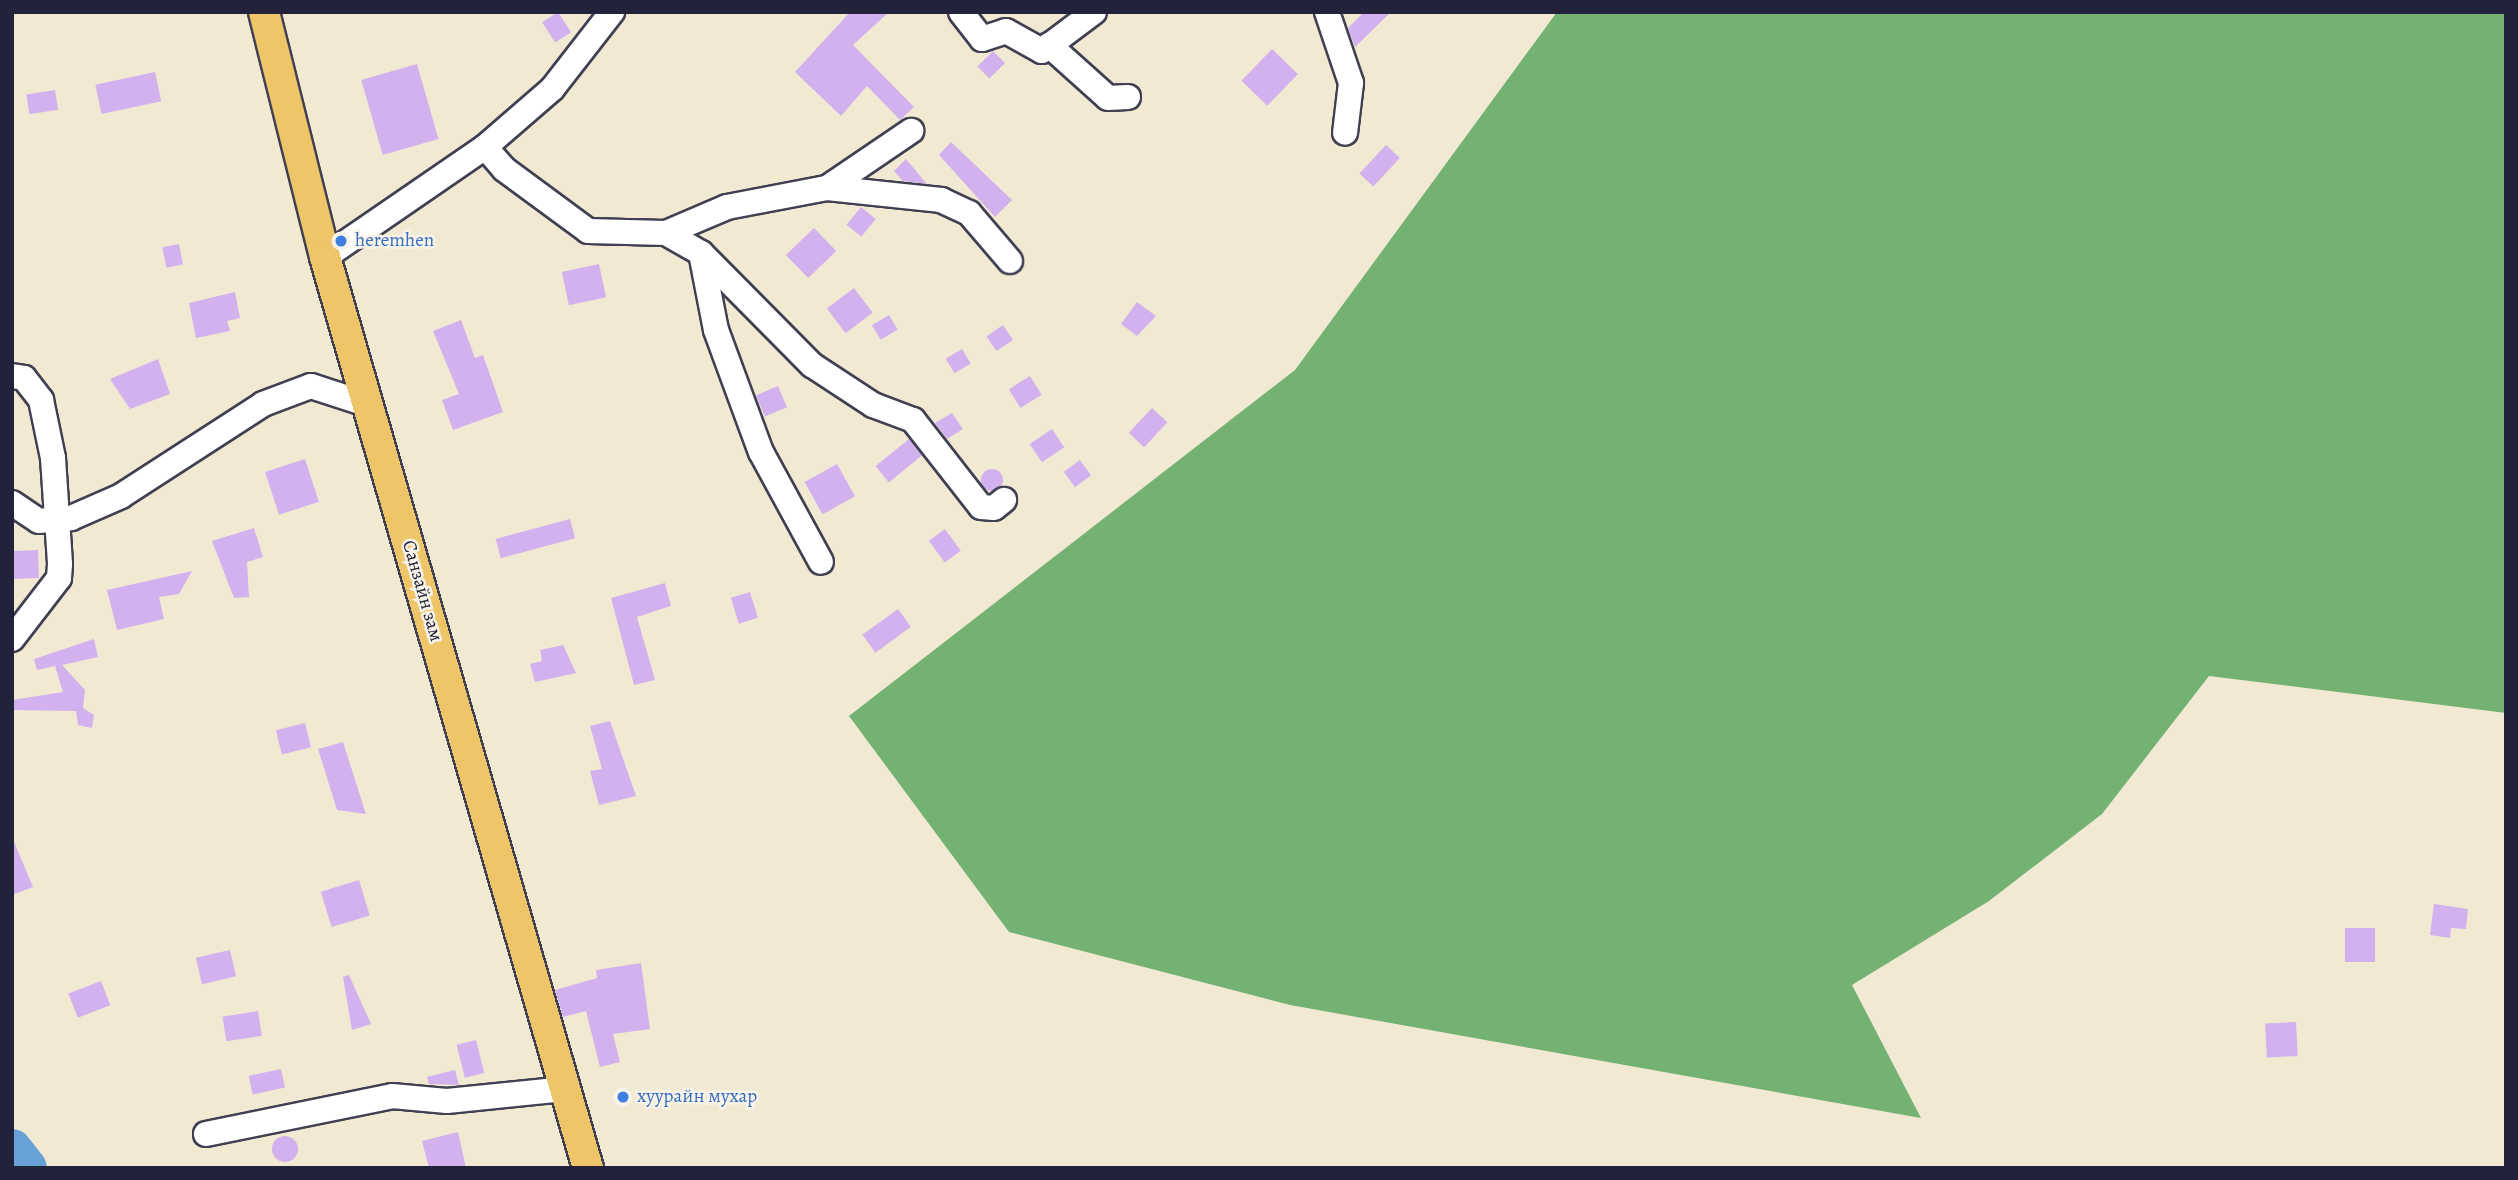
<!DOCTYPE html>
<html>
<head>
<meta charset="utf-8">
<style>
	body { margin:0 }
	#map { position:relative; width:2518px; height:1180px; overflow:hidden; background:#f2e9d3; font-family:Alegreya,serif }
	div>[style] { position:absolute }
	.forest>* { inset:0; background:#74b274 }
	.river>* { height:40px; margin:-20px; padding:0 20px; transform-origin:20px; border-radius:20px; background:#67a1d7 }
	.building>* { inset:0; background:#d2b2ee; transform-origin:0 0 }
	.round { border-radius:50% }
	.roads { filter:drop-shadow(2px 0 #414052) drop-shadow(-2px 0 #414052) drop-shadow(0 2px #414052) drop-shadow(0 -2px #414052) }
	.minor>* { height:24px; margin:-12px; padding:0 12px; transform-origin:12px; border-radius:12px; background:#fff }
	.major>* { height:30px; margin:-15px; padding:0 15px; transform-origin:15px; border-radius:15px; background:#eec569 }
	.dots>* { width:19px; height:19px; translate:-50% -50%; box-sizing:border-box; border:4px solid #f7f3e8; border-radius:50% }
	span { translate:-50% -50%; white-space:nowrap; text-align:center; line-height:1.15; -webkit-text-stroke:5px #f7f3e8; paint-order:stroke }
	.shop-label { font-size:19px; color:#366cbe }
	.left { translate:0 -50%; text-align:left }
	.street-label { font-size:19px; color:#22223b }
	.frame { position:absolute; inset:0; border:14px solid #22223b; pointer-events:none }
</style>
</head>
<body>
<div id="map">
	<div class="forest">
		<div style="clip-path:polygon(1557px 12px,2506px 12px,2506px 713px,2209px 676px,2102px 814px,1989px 901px,1852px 985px,1921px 1118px,1290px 1005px,1009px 932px,849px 716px,1295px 370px)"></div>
	</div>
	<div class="river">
		<div style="left:12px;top:1149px;width:24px;rotate:52deg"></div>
	</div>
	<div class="building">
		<div style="left:558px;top:12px;width:24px;height:19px;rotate:57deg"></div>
		<div style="clip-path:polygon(850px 12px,889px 12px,853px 45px,914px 107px,900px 120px,867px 86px,841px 116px,795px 72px)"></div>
		<div style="clip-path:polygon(1364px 12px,1391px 12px,1355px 47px,1348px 28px)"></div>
		<div style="left:1272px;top:49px;width:36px;height:44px;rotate:44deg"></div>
		<div style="left:993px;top:51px;width:17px;height:22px;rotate:45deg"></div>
		<div style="left:417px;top:64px;width:78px;height:58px;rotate:74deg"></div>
		<div style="left:155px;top:72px;width:30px;height:61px;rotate:78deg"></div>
		<div style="left:55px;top:90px;width:20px;height:29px;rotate:81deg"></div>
		<div style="clip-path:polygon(951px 142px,1012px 200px,995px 217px,939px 155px)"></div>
		<div style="left:1386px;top:145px;width:19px;height:39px;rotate:43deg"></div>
		<div style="clip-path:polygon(906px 159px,927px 184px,903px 181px,894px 171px)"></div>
		<div style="left:861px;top:207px;width:19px;height:23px;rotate:39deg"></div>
		<div style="left:814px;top:228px;width:32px;height:39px;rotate:46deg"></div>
		<div style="left:179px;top:244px;width:21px;height:17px;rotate:79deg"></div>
		<div style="left:599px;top:264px;width:34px;height:38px;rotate:78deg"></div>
		<div style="left:854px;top:288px;width:31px;height:34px;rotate:53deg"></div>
		<div style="clip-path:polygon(235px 292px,240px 318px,227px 321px,230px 331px,196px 338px,189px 303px)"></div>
		<div style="clip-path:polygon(1137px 302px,1156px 316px,1137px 336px,1121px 324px)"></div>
		<div style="left:889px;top:315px;width:17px;height:20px;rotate:59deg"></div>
		<div style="clip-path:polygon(461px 320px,475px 358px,483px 355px,503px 412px,453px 430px,442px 400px,459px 394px,433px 331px)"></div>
		<div style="left:1003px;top:325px;width:18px;height:20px;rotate:56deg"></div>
		<div style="left:962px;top:349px;width:17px;height:19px;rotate:59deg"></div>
		<div style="clip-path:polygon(158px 359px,170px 394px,130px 409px,110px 379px)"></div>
		<div style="left:1030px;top:376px;width:22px;height:25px;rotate:58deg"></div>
		<div style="left:778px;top:386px;width:23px;height:24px;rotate:67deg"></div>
		<div style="left:1152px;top:408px;width:21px;height:34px;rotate:43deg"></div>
		<div style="clip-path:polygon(952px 413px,963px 429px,947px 439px,935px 423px)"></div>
		<div style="left:1052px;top:429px;width:22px;height:27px;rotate:56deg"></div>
		<div style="left:909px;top:439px;width:21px;height:43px;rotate:51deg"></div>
		<div style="left:305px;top:459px;width:45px;height:42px;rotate:72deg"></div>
		<div style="left:1080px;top:460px;width:19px;height:20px;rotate:54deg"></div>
		<div style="left:837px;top:464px;width:37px;height:37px;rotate:61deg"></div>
		<div class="round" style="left:981px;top:469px;width:22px;height:22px"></div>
		<div style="left:570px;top:519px;width:20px;height:77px;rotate:75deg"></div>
		<div style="clip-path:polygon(254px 528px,263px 557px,247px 562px,249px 597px,234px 598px,212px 541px)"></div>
		<div style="left:945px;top:529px;width:27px;height:20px;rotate:54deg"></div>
		<div style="left:38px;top:550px;width:28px;height:26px;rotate:88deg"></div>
		<div style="clip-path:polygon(192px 571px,179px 594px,159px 597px,164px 619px,117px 630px,107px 590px)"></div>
		<div style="clip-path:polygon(665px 583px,671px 606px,637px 617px,655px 680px,634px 685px,611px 598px)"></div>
		<div style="left:750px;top:592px;width:27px;height:20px;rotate:73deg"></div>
		<div style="left:898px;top:609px;width:22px;height:44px;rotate:54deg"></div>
		<div style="clip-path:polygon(94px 639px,98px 657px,62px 665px,85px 690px,83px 708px,94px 715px,92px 728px,78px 725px,76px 711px,12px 710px,12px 700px,63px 692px,55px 666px,37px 670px,34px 659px)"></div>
		<div style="clip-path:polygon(563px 645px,576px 673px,535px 682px,530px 664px,542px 661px,540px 650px)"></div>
		<div style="clip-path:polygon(610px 721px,636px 796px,599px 805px,590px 771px,602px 769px,590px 726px)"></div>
		<div style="left:305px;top:723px;width:25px;height:30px;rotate:76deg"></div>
		<div style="clip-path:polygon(343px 742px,366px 814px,337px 810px,318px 749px)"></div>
		<div style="clip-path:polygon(12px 837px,33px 887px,12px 895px)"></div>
		<div style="left:359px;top:880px;width:37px;height:40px;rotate:73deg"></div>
		<div style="clip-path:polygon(2434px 904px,2468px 909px,2466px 929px,2451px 928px,2450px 938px,2430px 935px)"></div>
		<div style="left:2345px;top:928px;width:30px;height:34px"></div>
		<div style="left:230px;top:950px;width:27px;height:35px;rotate:77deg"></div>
		<div style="clip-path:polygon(641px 963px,650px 1029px,613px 1034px,620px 1062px,600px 1067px,586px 1011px,563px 1017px,555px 990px,597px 978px,596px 970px)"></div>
		<div style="clip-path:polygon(349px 975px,371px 1024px,352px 1030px,343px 977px)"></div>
		<div style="left:101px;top:981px;width:26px;height:35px;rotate:69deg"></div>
		<div style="left:258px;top:1011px;width:25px;height:36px;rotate:81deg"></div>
		<div style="left:2296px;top:1022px;width:34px;height:31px;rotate:87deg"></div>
		<div style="left:476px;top:1040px;width:34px;height:20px;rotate:76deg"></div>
		<div style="left:281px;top:1069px;width:19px;height:33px;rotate:78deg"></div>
		<div style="clip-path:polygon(455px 1070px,459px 1085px,429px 1084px,427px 1077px)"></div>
		<div style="clip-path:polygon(458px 1132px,466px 1168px,429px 1168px,422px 1141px)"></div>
		<div class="round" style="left:272px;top:1136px;width:26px;height:26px"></div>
	</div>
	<div class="roads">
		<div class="minor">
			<div style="left:961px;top:12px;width:34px;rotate:52deg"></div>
			<div style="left:982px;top:39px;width:25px;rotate:-18deg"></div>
			<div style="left:1006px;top:31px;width:41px;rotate:29.1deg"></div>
			<div style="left:1042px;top:51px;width:65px;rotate:-36.9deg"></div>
			<div style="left:1327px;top:12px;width:75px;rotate:71.3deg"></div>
			<div style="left:1351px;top:83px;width:50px;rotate:96.8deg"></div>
			<div style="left:1049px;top:45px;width:79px;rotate:41.9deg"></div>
			<div style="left:1108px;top:98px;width:20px;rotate:-3deg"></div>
			<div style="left:485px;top:147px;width:29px;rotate:49deg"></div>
			<div style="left:504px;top:169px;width:104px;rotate:36.4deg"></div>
			<div style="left:588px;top:231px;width:78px;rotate:1.5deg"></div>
			<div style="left:666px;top:233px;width:40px;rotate:29.7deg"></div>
			<div style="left:701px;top:253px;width:158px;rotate:45.3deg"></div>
			<div style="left:812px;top:365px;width:73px;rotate:33.3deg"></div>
			<div style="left:873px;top:405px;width:43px;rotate:20.6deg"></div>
			<div style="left:913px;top:420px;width:110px;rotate:52deg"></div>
			<div style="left:981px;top:507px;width:13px;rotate:4deg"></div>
			<div style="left:994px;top:508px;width:13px;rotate:-39deg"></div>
			<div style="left:827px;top:188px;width:102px;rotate:-34.2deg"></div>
			<div style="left:666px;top:233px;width:66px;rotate:-23.1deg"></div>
			<div style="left:727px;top:207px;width:102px;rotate:-10.8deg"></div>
			<div style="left:827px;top:188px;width:115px;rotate:6deg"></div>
			<div style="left:941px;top:200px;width:31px;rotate:25deg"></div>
			<div style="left:969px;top:213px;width:63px;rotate:49.5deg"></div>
			<div style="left:701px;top:253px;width:78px;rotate:79deg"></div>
			<div style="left:716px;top:330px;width:130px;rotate:69.8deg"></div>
			<div style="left:761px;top:452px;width:125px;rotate:61.4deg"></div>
			<div style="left:325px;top:257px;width:194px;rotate:-34.5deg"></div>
			<div style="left:485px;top:147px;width:89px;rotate:-40.9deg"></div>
			<div style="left:552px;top:89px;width:98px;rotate:-52.1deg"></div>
			<div style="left:12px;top:376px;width:12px;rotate:9deg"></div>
			<div style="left:24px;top:378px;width:28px;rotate:52deg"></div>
			<div style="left:41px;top:400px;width:59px;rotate:78.3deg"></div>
			<div style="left:53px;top:458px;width:106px;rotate:86.2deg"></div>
			<div style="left:60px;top:564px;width:14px;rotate:94deg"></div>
			<div style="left:59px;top:578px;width:77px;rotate:127.6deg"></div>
			<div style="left:12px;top:503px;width:32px;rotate:34deg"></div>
			<div style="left:39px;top:521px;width:32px;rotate:-5deg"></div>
			<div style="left:71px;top:518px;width:55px;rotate:-23.7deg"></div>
			<div style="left:121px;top:496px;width:169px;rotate:-32.9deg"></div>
			<div style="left:263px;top:404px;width:51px;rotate:-20.6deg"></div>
			<div style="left:311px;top:386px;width:61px;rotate:18.1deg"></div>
			<div style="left:206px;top:1134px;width:190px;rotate:-11.5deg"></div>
			<div style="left:392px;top:1096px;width:55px;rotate:5.2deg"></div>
			<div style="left:447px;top:1101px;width:120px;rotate:-5.8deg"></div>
		</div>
		<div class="major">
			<div style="left:264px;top:12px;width:252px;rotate:76deg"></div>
			<div style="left:325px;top:257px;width:948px;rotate:73.9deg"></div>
		</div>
	</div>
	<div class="dots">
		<div style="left:341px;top:241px;background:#3f7fe0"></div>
		<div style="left:623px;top:1097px;background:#3f7fe0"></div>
	</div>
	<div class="shop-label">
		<span class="left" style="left:355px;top:241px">heremhen</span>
		<span class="left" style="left:637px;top:1097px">хуурайн мухар</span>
	</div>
	<div class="street-label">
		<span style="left:422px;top:591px;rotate:74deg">Санзайн зам</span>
	</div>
	<div class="frame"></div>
</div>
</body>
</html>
